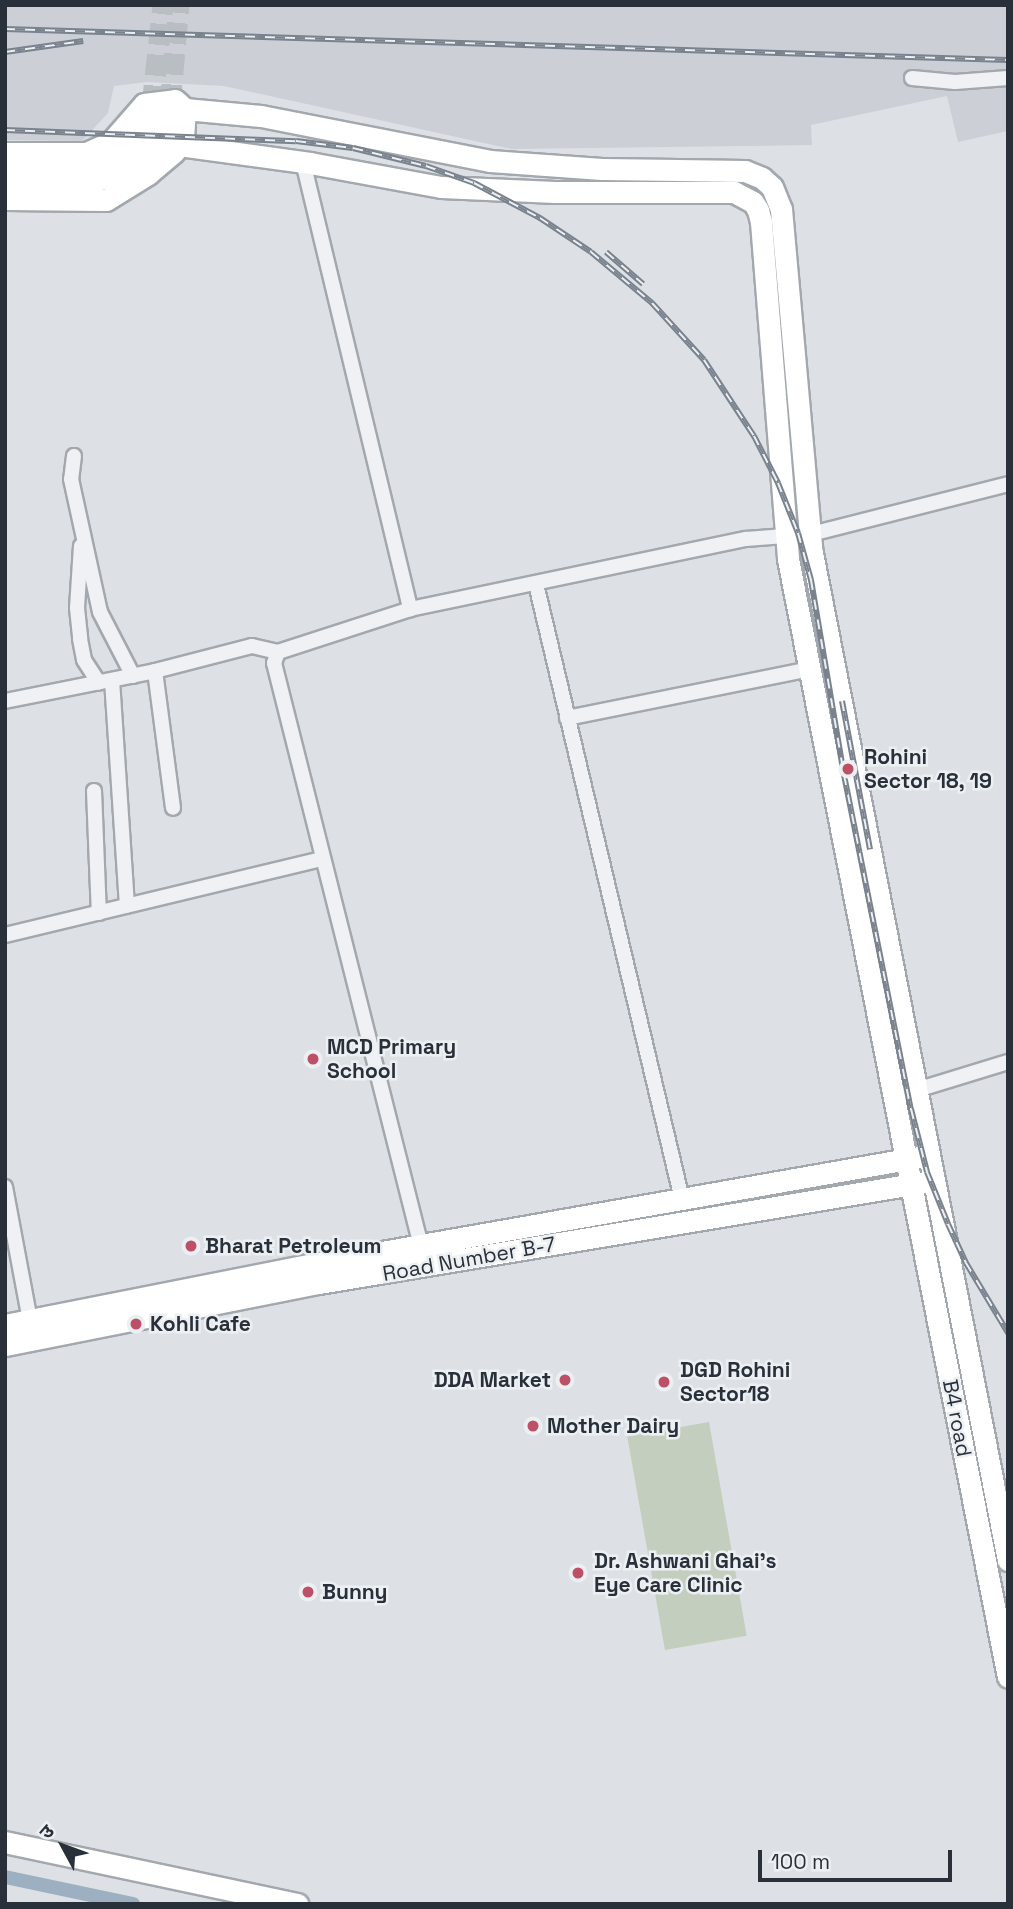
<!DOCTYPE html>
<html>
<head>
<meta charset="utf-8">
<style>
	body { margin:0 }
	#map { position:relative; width:1013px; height:1909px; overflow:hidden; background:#dde1e5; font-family:"Space Grotesk","Noto Sans Devanagari",sans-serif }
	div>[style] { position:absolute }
	.built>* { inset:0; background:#ccd0d6 }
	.green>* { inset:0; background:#c4cebf; transform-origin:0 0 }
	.canal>* { height:14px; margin:-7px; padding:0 7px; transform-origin:7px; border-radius:7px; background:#9cb0c1 }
	.secondary-tunnel>* { height:21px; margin-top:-10.5px; transform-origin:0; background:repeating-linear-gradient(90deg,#b9bec3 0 21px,transparent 0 31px) }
	.roads { filter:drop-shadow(2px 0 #a3a8ae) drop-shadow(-2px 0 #a3a8ae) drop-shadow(0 2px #a3a8ae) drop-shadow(0 -2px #a3a8ae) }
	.street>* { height:14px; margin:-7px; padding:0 7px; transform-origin:7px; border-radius:7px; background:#eff1f4 }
	.secondary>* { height:21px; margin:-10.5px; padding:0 10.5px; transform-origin:10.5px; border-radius:10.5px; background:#fff }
	.rail>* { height:6px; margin-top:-3px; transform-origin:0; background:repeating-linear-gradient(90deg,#ecf0f3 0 10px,#79828d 0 20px); box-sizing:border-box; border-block:2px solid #79828d }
	.dots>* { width:19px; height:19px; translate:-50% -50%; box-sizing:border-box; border:4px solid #ecf0f3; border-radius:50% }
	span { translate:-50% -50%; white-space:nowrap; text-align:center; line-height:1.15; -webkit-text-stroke:5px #ecf0f3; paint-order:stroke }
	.poi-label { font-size:21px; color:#29303a; font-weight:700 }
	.left { translate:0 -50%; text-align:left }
	.right { translate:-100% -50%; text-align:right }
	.street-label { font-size:21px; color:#29303a }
	.frame { position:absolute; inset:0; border:7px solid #29303a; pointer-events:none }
	.north { position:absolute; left:28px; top:1811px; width:70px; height:70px; -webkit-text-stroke:5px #ecf0f3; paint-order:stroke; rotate:311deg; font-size:19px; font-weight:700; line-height:28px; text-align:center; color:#29303a }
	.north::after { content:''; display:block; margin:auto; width:24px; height:32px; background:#29303a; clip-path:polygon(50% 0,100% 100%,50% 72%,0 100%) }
	.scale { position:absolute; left:758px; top:1850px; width:194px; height:32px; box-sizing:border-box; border:4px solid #29303a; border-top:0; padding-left:9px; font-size:21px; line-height:24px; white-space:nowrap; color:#29303a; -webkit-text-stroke:5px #ecf0f3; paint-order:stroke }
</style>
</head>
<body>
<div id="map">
	<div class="built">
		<div style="clip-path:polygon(5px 5px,1008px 5px,1008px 131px,958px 142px,947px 96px,811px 125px,812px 145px,511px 149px,224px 86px,147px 82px,114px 86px,108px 113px,82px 141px,5px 140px)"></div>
	</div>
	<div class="green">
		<div style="left:709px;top:1422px;width:217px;height:83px;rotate:80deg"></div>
	</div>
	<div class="canal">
		<div style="left:5px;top:1877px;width:131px;rotate:11.9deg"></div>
	</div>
	<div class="secondary-tunnel">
		<div style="left:170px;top:105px;width:100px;rotate:-84.9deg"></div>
		<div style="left:152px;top:106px;width:102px;rotate:-83.8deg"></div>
	</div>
	<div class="roads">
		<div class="street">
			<div style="left:912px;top:78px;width:43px;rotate:5.3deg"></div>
			<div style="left:955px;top:82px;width:53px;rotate:-4.3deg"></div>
			<div style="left:303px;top:162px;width:460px;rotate:76.5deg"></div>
			<div style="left:74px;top:456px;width:23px;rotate:97deg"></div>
			<div style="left:71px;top:479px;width:136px;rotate:77.7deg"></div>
			<div style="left:100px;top:612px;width:72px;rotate:62.7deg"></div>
			<div style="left:81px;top:546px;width:62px;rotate:93.7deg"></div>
			<div style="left:77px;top:608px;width:31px;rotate:84deg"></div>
			<div style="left:80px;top:639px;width:21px;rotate:79deg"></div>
			<div style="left:84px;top:660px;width:27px;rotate:57deg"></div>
			<div style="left:536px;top:584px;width:632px;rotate:76.65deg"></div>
			<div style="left:155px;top:671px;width:138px;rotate:82.5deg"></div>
			<div style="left:112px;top:680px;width:226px;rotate:86.2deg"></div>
			<div style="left:5px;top:701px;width:153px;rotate:-11.3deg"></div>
			<div style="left:155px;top:671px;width:100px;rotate:-14.5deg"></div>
			<div style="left:252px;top:646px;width:27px;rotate:13deg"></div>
			<div style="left:567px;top:718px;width:248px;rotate:-11.4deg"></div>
			<div style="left:94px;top:791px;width:122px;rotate:87.7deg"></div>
			<div style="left:5px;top:935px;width:326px;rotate:-13.5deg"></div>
			<div style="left:894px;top:1097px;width:119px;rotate:-17.1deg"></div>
			<div style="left:5px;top:1187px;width:135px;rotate:79.4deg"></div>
			<div style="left:30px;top:1320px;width:6px;rotate:108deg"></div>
			<div style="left:421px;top:1246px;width:601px;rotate:-104.15deg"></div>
			<div style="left:274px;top:663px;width:12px;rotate:-70deg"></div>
			<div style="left:278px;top:652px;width:139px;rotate:-18deg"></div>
			<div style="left:410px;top:609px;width:343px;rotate:-11.8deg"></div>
			<div style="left:746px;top:539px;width:65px;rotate:-4.4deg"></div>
			<div style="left:811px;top:534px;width:203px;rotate:-14.2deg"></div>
		</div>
		<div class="secondary">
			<div style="left:185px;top:109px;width:76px;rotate:5.3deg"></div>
			<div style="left:261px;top:116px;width:233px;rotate:11.1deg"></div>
			<div style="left:490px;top:161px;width:112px;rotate:4.1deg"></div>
			<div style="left:602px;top:169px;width:143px;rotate:0.8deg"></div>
			<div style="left:745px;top:171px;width:18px;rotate:22deg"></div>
			<div style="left:762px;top:178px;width:13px;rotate:42deg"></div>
			<div style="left:772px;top:187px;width:24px;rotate:68deg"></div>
			<div style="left:781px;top:209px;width:345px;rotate:84.9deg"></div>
			<div style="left:812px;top:553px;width:1026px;rotate:78.99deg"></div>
			<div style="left:179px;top:145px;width:132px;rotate:7.8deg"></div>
			<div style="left:310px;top:163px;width:133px;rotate:10.4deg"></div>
			<div style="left:441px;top:187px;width:114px;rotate:2.5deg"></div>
			<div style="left:555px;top:192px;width:179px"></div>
			<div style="left:734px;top:192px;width:21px;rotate:28deg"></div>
			<div style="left:753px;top:202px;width:9px;rotate:58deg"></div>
			<div style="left:758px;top:210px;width:12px;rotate:76deg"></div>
			<div style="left:761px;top:222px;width:338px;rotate:85.4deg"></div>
			<div style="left:788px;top:559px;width:1139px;rotate:78.87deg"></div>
			<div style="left:5px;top:153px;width:81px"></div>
			<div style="left:86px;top:153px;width:27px;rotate:-24deg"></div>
			<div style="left:111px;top:142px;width:50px;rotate:-49deg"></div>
			<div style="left:144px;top:104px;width:31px;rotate:-7deg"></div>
			<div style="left:175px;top:100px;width:13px;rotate:42deg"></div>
			<div style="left:185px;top:109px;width:28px;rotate:94deg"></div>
			<div style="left:183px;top:137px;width:17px;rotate:121deg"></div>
			<div style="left:174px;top:152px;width:34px;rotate:140deg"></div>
			<div style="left:148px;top:174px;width:49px;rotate:148.2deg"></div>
			<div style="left:106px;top:200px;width:101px;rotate:-179.4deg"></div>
			<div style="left:5px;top:169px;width:63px;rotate:0.9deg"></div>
			<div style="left:68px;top:170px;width:40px;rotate:-12deg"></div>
			<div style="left:107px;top:162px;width:37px;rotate:-38deg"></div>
			<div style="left:136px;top:139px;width:21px;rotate:-51deg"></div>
			<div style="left:149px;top:123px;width:17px;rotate:-80deg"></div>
			<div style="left:5px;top:184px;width:75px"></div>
			<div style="left:80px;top:184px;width:36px;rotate:-14deg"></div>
			<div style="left:115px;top:175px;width:24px;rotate:-33deg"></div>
			<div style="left:135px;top:162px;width:30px;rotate:-44deg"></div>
			<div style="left:157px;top:141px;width:22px;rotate:-60deg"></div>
			<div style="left:168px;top:122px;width:17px;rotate:-83deg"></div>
			<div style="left:5px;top:1325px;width:315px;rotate:-11.2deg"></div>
			<div style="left:314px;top:1264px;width:614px;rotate:-10.03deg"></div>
			<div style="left:5px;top:1345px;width:320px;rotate:-11.2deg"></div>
			<div style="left:319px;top:1283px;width:614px;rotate:-9.46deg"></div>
			<div style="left:5px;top:1842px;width:299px;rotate:12deg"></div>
		</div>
	</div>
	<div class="rail">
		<div style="left:5px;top:29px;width:1003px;rotate:1.77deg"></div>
		<div style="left:5px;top:52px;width:79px;rotate:-8deg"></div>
		<div style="left:5px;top:130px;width:291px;rotate:2.2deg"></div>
		<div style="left:296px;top:141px;width:57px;rotate:7deg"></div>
		<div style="left:353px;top:148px;width:75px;rotate:13.9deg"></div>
		<div style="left:426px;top:166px;width:51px;rotate:19.5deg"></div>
		<div style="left:474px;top:183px;width:75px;rotate:27.9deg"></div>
		<div style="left:540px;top:218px;width:61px;rotate:33.7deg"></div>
		<div style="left:591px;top:252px;width:80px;rotate:39.9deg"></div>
		<div style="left:652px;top:303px;width:77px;rotate:47.6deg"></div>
		<div style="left:704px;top:360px;width:91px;rotate:56.7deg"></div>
		<div style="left:754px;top:436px;width:53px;rotate:62.9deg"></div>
		<div style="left:778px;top:483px;width:54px;rotate:68.2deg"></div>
		<div style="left:798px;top:533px;width:49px;rotate:74.5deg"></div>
		<div style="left:811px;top:580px;width:198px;rotate:80.4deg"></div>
		<div style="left:844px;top:775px;width:341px;rotate:78.7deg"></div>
		<div style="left:911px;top:1109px;width:65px;rotate:75.7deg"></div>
		<div style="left:927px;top:1172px;width:56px;rotate:68deg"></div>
		<div style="left:948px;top:1224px;width:43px;rotate:65.2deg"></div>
		<div style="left:966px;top:1263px;width:82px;rotate:59deg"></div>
		<div style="left:606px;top:252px;width:49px;rotate:40.9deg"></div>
		<div style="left:842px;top:701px;width:151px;rotate:79.3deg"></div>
	</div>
	<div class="dots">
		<div style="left:848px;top:769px;background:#bd5067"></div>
		<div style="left:313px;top:1059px;background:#bd5067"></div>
		<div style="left:191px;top:1246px;background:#bd5067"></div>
		<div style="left:136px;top:1324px;background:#bd5067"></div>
		<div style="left:565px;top:1380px;background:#bd5067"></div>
		<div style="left:664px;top:1382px;background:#bd5067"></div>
		<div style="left:533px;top:1426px;background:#bd5067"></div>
		<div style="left:578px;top:1573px;background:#bd5067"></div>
		<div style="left:308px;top:1592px;background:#bd5067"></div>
	</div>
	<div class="poi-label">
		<span class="left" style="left:864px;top:769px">Rohini<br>Sector 18, 19</span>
		<span class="left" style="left:327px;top:1059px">MCD Primary<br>School</span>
		<span class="left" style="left:205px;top:1246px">Bharat Petroleum</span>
		<span class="left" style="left:150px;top:1324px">Kohli Cafe</span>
		<span class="left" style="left:680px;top:1382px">DGD Rohini<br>Sector18</span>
		<span class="right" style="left:551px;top:1380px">DDA Market</span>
		<span class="left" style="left:547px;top:1426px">Mother Dairy</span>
		<span class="left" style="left:594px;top:1573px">Dr. Ashwani Ghai's<br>Eye Care Clinic</span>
		<span class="left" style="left:322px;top:1592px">Bunny</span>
	</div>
	<div class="street-label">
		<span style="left:469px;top:1259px;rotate:-10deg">Road Number B-7</span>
		<span style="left:957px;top:1418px;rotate:79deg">B4 road</span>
	</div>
	<div class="frame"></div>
	<div class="north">उ</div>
	<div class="scale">100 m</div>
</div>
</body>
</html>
